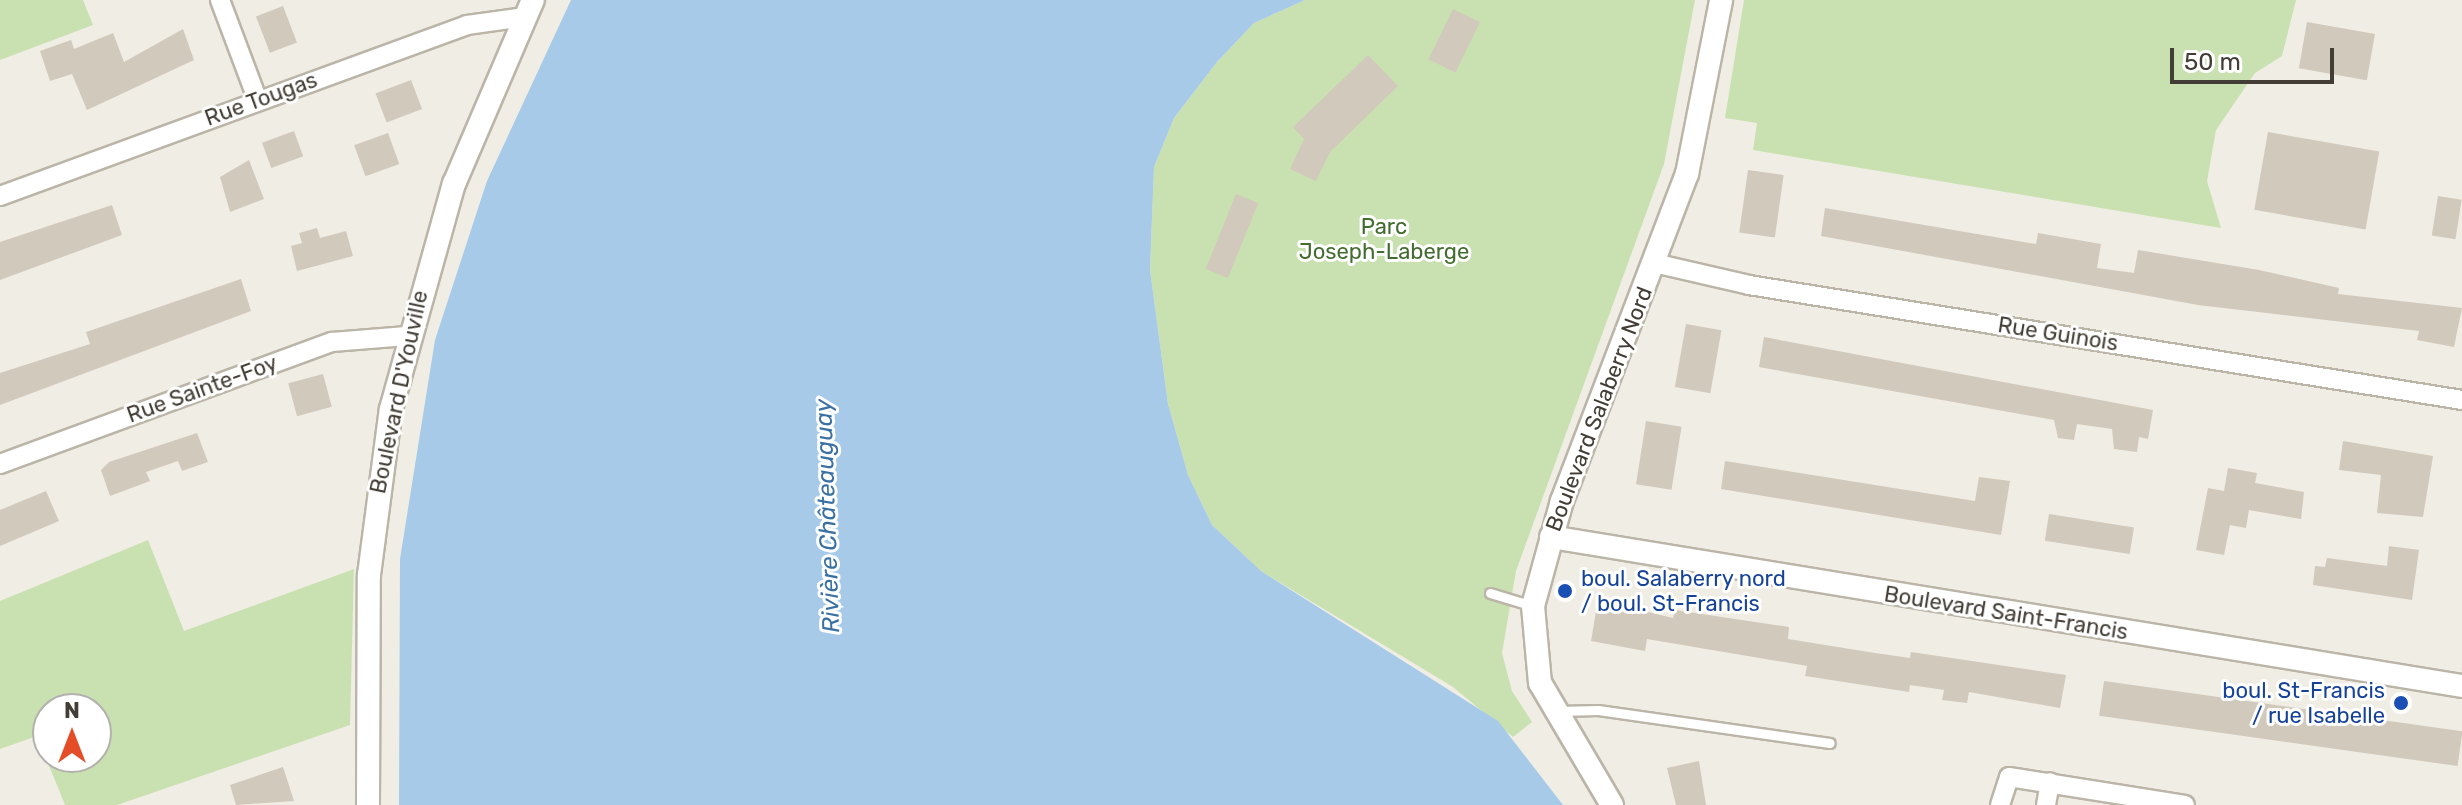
<!DOCTYPE html>
<html>
<head>
<meta charset="utf-8">
<style>
	body { margin:0 }
	#map { position:relative; width:2462px; height:805px; overflow:hidden; background:#f0ede5; font-family:Rubik,sans-serif }
	div>[style] { position:absolute }
	.green>* { inset:0; background:#c9e1b1 }
	.water>* { inset:0; background:#a6cae8 }
	.building>* { inset:0; background:#d1c9bb; transform-origin:0 0 }
	.roads { filter:drop-shadow(2px 0 #bbb5a8) drop-shadow(-2px 0 #bbb5a8) drop-shadow(0 2px #bbb5a8) drop-shadow(0 -2px #bbb5a8) }
	.service>* { height:9px; margin:-4.5px; padding:0 4.5px; transform-origin:4.5px; border-radius:4.5px; background:#fff }
	.minor>* { height:18px; margin:-9px; padding:0 9px; transform-origin:9px; border-radius:9px; background:#fff }
	.tertiary>* { height:22px; margin:-11px; padding:0 11px; transform-origin:11px; border-radius:11px; background:#fff }
	.dots>* { width:22px; height:22px; translate:-50% -50%; box-sizing:border-box; border:4px solid #fff; border-radius:50% }
	span { translate:-50% -50%; white-space:nowrap; text-align:center; line-height:1.15; -webkit-text-stroke:6px #fff; paint-order:stroke }
	.street-label { font-size:22px; color:#423d35 }
	.park-label { font-size:22px; color:#436d2f }
	.transit-label { font-size:22px; color:#164399 }
	.left { translate:0 -50%; text-align:left }
	.right { translate:-100% -50%; text-align:right }
	.water-label { font-size:24px; color:#3a71a2; font-style:italic }
	.north { position:absolute; left:32px; top:693px; width:80px; height:80px; box-sizing:border-box; background:#fff; border:2px solid #b3b1ae; border-radius:50%; rotate:0deg; font-size:22px; font-weight:700; line-height:32px; text-align:center; color:#423d35 }
	.north::after { content:''; display:block; margin:auto; width:28px; height:36px; background:#e44d28; clip-path:polygon(50% 0,100% 100%,50% 72%,0 100%) }
	.scale { position:absolute; left:2170px; top:48px; width:164px; height:36px; box-sizing:border-box; border:4px solid #423d35; border-top:0; padding-left:10px; font-size:24px; line-height:28px; white-space:nowrap; color:#423d35; -webkit-text-stroke:6px #fff; paint-order:stroke }
</style>
</head>
<body>
<div id="map">
	<div class="green">
		<div style="clip-path:polygon(0 0,83px 0,93px 25px,0 60px)"></div>
		<div style="clip-path:polygon(1305px 0,1695px 0,1664px 164px,1516px 571px,1502px 653px,1512px 691px,1532px 722px,1513px 737px,1453px 687px,1261px 571px,1212px 525px,1188px 475px,1168px 404px,1150px 270px,1154px 167px,1174px 118px,1217px 62px,1254px 23px)"></div>
		<div style="clip-path:polygon(1744px 0,2296px 0,2282px 56px,2255px 73px,2216px 130px,2207px 181px,2221px 228px,1753px 150px,1757px 123px,1725px 118px)"></div>
		<div style="clip-path:polygon(evenodd,148px 540px,184px 631px,354px 569px,350px 725px,117px 805px,65px 805px,37px 736px,0 749px,0 601px,148px 540px,48px 709px,96px 709px,96px 757px,48px 757px,48px 709px)"></div>
	</div>
	<div class="water">
		<div style="clip-path:polygon(571px 0,1305px 0,1254px 23px,1217px 62px,1174px 118px,1154px 167px,1150px 270px,1168px 404px,1188px 475px,1212px 525px,1261px 571px,1498px 721px,1563px 805px,399px 805px,400px 559px,435px 340px,487px 181px)"></div>
	</div>
	<div class="building">
		<div style="left:283px;top:6px;width:39px;height:29px;rotate:69deg"></div>
		<div style="left:1453px;top:9px;width:30px;height:56px;rotate:26deg"></div>
		<div style="left:2307px;top:22px;width:69px;height:47px;rotate:10deg"></div>
		<div style="clip-path:polygon(183px 29px,194px 60px,87px 110px,72px 74px,50px 81px,40px 51px,71px 40px,74px 49px,113px 33px,124px 62px)"></div>
		<div style="clip-path:polygon(1368px 55px,1398px 86px,1330px 152px,1316px 181px,1290px 169px,1304px 139px,1293px 127px)"></div>
		<div style="left:411px;top:80px;width:31px;height:38px;rotate:69deg"></div>
		<div style="left:294px;top:131px;width:27px;height:34px;rotate:70deg"></div>
		<div style="left:2268px;top:132px;width:113px;height:79px;rotate:10deg"></div>
		<div style="left:388px;top:133px;width:33px;height:36px;rotate:70deg"></div>
		<div style="clip-path:polygon(249px 160px,264px 199px,230px 212px,220px 177px)"></div>
		<div style="left:1748px;top:170px;width:36px;height:63px;rotate:8deg"></div>
		<div style="left:1236px;top:194px;width:24px;height:81px;rotate:22deg"></div>
		<div style="left:2438px;top:196px;width:24px;height:40px;rotate:9deg"></div>
		<div style="clip-path:polygon(112px 205px,122px 235px,0 280px,0 242px)"></div>
		<div style="clip-path:polygon(1825px 208px,2036px 244px,2038px 233px,2101px 244px,2097px 268px,2134px 273px,2138px 250px,2259px 270px,2339px 288px,2338px 294px,2462px 308px,2454px 347px,2417px 340px,2419px 331px,2198px 305px,1821px 236px)"></div>
		<div style="clip-path:polygon(317px 228px,320px 238px,346px 231px,353px 256px,297px 271px,291px 246px,302px 243px,299px 233px)"></div>
		<div style="clip-path:polygon(241px 279px,251px 311px,0 405px,0 373px,90px 344px,86px 332px)"></div>
		<div style="left:1686px;top:324px;width:36px;height:64px;rotate:10deg"></div>
		<div style="clip-path:polygon(1764px 337px,2153px 410px,2148px 439px,2139px 437px,2137px 452px,2114px 449px,2112px 429px,2077px 424px,2074px 440px,2058px 438px,2054px 420px,1759px 367px)"></div>
		<div style="left:323px;top:374px;width:34px;height:36px;rotate:75deg"></div>
		<div style="left:1646px;top:421px;width:36px;height:64px;rotate:9deg"></div>
		<div style="clip-path:polygon(197px 433px,208px 462px,182px 471px,178px 461px,146px 472px,150px 481px,110px 496px,101px 470px,109px 462px)"></div>
		<div style="clip-path:polygon(2343px 441px,2433px 456px,2423px 517px,2377px 513px,2381px 475px,2339px 470px)"></div>
		<div style="clip-path:polygon(1725px 461px,1975px 501px,1979px 477px,2010px 481px,2001px 535px,1721px 489px)"></div>
		<div style="clip-path:polygon(2228px 468px,2257px 473px,2255px 483px,2304px 492px,2301px 519px,2249px 510px,2246px 528px,2230px 525px,2224px 555px,2196px 550px,2208px 488px,2224px 491px)"></div>
		<div style="clip-path:polygon(46px 491px,59px 521px,0 546px,0 510px)"></div>
		<div style="left:2049px;top:514px;width:86px;height:27px;rotate:9deg"></div>
		<div style="clip-path:polygon(2389px 546px,2419px 550px,2412px 600px,2313px 585px,2315px 566px,2325px 567px,2327px 558px,2387px 566px)"></div>
		<div style="clip-path:polygon(1598px 600px,1673px 618px,1675px 610px,1789px 627px,1788px 639px,1875px 653px,1910px 658px,1911px 652px,2066px 675px,2060px 708px,1969px 692px,1967px 703px,1942px 700px,1944px 690px,1910px 685px,1909px 692px,1805px 676px,1807px 666px,1647px 639px,1645px 651px,1591px 641px)"></div>
		<div style="left:2104px;top:681px;width:362px;height:35px;rotate:8deg"></div>
		<div style="clip-path:polygon(1699px 761px,1706px 805px,1676px 805px,1667px 768px)"></div>
		<div style="clip-path:polygon(283px 767px,294px 801px,236px 805px,230px 785px)"></div>
	</div>
	<div class="roads">
		<div class="service">
			<div style="left:1490px;top:593px;width:45px;rotate:16.8deg"></div>
			<div style="left:1558px;top:711px;width:40px;rotate:-1.4deg"></div>
			<div style="left:1598px;top:710px;width:234px;rotate:8.1deg"></div>
		</div>
		<div class="minor">
			<div style="left:220px;top:0;width:108px;rotate:69.4deg"></div>
			<div style="left:0;top:196px;width:497px;rotate:-20.1deg"></div>
			<div style="left:467px;top:25px;width:59px;rotate:-7.9deg"></div>
			<div style="left:1654px;top:263px;width:98px;rotate:13deg"></div>
			<div style="left:1749px;top:285px;width:722px;rotate:9.16deg"></div>
			<div style="left:0;top:464px;width:354px;rotate:-20.2deg"></div>
			<div style="left:332px;top:342px;width:75px;rotate:-4.6deg"></div>
			<div style="left:2000px;top:805px;width:29px;rotate:-72deg"></div>
			<div style="left:2009px;top:777px;width:178px;rotate:9deg"></div>
			<div style="left:2046px;top:805px;width:23px;rotate:-80deg"></div>
		</div>
		<div class="tertiary">
			<div style="left:1551px;top:537px;width:923px;rotate:9.29deg"></div>
			<div style="left:368px;top:805px;width:230px;rotate:-89.8deg"></div>
			<div style="left:369px;top:575px;width:167px;rotate:-82.5deg"></div>
			<div style="left:391px;top:409px;width:234px;rotate:-74.4deg"></div>
			<div style="left:454px;top:184px;width:200px;rotate:-66.8deg"></div>
			<div style="left:1612px;top:805px;width:142px;rotate:-120.5deg"></div>
			<div style="left:1540px;top:683px;width:77px;rotate:-95.2deg"></div>
			<div style="left:1533px;top:606px;width:109px;rotate:-74.6deg"></div>
			<div style="left:1562px;top:501px;width:350px;rotate:-69.1deg"></div>
			<div style="left:1687px;top:174px;width:177px;rotate:-78.9deg"></div>
		</div>
	</div>
	<div class="dots">
		<div style="left:1565px;top:591px;background:#1a4fb4"></div>
		<div style="left:2401px;top:703px;background:#1a4fb4"></div>
	</div>
	<div class="street-label">
		<span style="left:261px;top:99px;rotate:-20deg">Rue Tougas</span>
		<span style="left:2058px;top:334px;rotate:9deg">Rue Guinois</span>
		<span style="left:202px;top:389px;rotate:-20deg">Rue Sainte-Foy</span>
		<span style="left:399px;top:392px;rotate:-78deg">Boulevard D'Youville</span>
		<span style="left:1599px;top:409px;rotate:-69deg">Boulevard Salaberry Nord</span>
		<span style="left:2006px;top:613px;rotate:9deg">Boulevard Saint-Francis</span>
	</div>
	<div class="park-label">
		<span style="left:1384px;top:239px">Parc<br>Joseph-Laberge</span>
	</div>
	<div class="transit-label">
		<span class="left" style="left:1581px;top:591px">boul. Salaberry nord<br>/ boul. St-Francis</span>
		<span class="right" style="left:2385px;top:703px">boul. St-Francis<br>/ rue Isabelle</span>
	</div>
	<div class="water-label">
		<span style="left:828px;top:516px;rotate:-92deg">Rivière Châteauguay</span>
	</div>
	<div class="north">N</div>
	<div class="scale">50 m</div>
</div>
</body>
</html>
